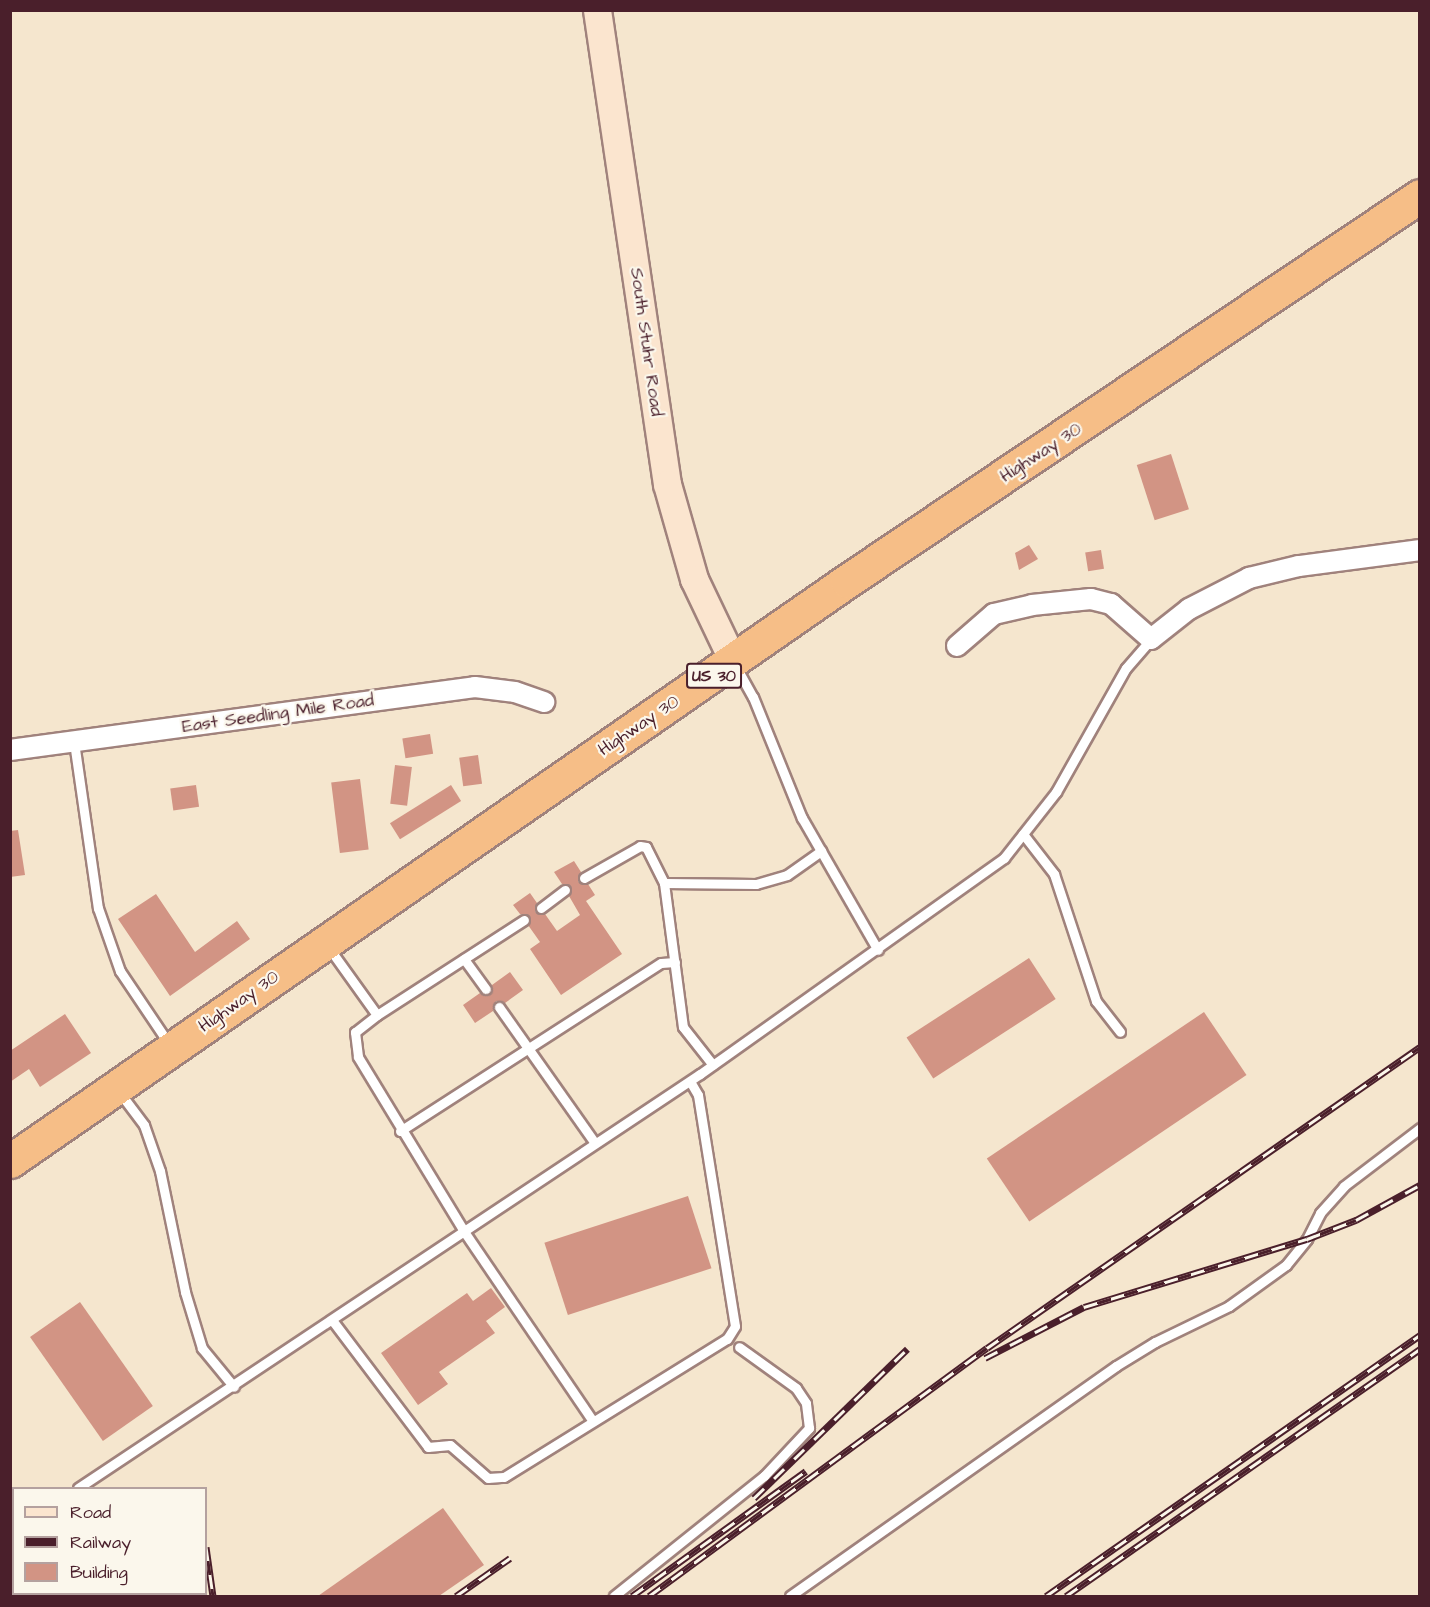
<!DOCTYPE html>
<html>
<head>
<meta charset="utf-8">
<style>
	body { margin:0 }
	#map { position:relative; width:1430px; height:1607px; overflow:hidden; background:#f5e6ce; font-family:"Architects Daughter",sans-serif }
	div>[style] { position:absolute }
	.building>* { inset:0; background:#d29484; transform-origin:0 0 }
	.roads { filter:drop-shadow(2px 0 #a0827c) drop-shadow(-2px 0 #a0827c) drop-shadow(0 2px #a0827c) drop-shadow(0 -2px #a0827c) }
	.lane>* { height:9px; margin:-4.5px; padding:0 4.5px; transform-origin:4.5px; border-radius:4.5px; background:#fff }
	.street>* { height:20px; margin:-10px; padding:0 10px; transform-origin:10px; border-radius:10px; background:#fff }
	.secondary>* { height:27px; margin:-13.5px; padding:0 13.5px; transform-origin:13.5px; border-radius:13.5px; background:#fbe5cf }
	.highway>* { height:33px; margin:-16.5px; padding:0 16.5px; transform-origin:16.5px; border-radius:16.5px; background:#f6be87 }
	.rail>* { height:7px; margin-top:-3.5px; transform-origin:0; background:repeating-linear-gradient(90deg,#fbf7ec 0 14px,#4a1f2b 0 28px); box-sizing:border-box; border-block:2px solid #4a1f2b }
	span { translate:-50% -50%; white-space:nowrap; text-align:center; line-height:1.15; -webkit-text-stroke:4.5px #fbf7ec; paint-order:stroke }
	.shield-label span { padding:2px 4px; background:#fbf7ec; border:2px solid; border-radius:4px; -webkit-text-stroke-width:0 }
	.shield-label { font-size:16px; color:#4a1f2b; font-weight:700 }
	.street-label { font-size:18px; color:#4a1f2b }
	.frame { position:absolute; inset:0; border:12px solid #4a1f2b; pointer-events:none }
	.legend { position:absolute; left:12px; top:1487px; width:195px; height:108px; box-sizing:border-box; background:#fbf7ec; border:2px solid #b4a19f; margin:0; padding:8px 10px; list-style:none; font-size:18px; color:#4a1f2b }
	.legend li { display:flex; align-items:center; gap:12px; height:30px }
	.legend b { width:30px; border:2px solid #b4a19f }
</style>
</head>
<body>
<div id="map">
	<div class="building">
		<div style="left:1171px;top:454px;width:58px;height:36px;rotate:72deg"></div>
		<div style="clip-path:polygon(1029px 545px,1038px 559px,1019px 570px,1015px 553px)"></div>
		<div style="left:1101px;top:550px;width:19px;height:16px;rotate:81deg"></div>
		<div style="left:430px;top:734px;width:20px;height:28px;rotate:81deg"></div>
		<div style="left:478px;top:755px;width:29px;height:19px;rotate:82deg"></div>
		<div style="left:395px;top:765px;width:17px;height:39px;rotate:7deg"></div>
		<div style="left:360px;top:779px;width:71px;height:29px;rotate:83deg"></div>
		<div style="left:196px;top:785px;width:22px;height:26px;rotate:82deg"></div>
		<div style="left:451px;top:785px;width:19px;height:72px;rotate:58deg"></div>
		<div style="clip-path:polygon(18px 830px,25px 875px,10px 877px,10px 831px)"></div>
		<div style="clip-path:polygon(574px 861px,581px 872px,578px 882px,588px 884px,595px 895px,586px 901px,622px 954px,561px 995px,530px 949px,540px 942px,528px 925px,530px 917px,520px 914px,513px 905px,530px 893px,537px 903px,535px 912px,545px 914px,557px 931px,580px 915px,569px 896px,571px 886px,562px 884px,554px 872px)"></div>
		<div style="clip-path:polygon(156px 894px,195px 952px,237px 921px,250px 939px,170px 996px,118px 919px)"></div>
		<div style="left:1029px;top:958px;width:49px;height:146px;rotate:57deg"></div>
		<div style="clip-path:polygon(510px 972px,523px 990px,505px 1003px,496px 1001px,493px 1011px,475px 1023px,463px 1005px,480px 993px,489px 995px,492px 985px)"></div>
		<div style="left:1204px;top:1012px;width:76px;height:262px;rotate:56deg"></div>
		<div style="clip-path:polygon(65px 1014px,91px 1053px,40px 1087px,29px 1069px,10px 1082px,10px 1051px)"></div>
		<div style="left:688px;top:1196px;width:76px;height:151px;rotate:72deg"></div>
		<div style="clip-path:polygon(491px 1288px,505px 1307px,486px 1321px,495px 1333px,439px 1372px,448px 1384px,418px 1405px,381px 1353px,467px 1293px,473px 1301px)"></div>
		<div style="left:80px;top:1302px;width:127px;height:61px;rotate:55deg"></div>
		<div style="clip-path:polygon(443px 1508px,484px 1565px,439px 1596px,318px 1596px)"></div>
	</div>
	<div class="roads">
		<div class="lane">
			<div style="left:735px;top:665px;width:37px;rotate:61deg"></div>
			<div style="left:753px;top:697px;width:131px;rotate:68deg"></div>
			<div style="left:802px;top:818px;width:152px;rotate:60.1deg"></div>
			<div style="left:74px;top:742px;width:168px;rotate:81.8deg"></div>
			<div style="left:98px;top:908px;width:67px;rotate:70.8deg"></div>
			<div style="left:120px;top:971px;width:88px;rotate:56.1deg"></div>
			<div style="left:1023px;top:834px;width:51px;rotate:52.2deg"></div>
			<div style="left:1054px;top:874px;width:134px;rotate:71.7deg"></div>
			<div style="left:1096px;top:1001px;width:39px;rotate:52deg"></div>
			<div style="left:584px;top:878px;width:64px;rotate:-29.7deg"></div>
			<div style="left:640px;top:846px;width:6px;rotate:9deg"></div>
			<div style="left:646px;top:847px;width:40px;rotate:63.4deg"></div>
			<div style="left:664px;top:883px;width:92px;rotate:0.6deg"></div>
			<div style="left:756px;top:884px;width:32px;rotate:-16deg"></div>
			<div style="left:787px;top:875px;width:42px;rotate:-35.2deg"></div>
			<div style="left:664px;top:883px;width:145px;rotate:82.5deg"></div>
			<div style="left:683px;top:1027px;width:48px;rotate:51.7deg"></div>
			<div style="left:541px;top:908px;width:30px;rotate:-37deg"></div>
			<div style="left:329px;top:948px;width:82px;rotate:54.4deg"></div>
			<div style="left:377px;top:1015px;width:28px;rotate:142deg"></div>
			<div style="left:355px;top:1032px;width:25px;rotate:83deg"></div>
			<div style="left:358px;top:1057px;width:202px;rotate:58.7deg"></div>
			<div style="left:463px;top:1230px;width:230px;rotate:55.8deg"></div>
			<div style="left:464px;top:959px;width:37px;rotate:54deg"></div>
			<div style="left:499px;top:1007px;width:166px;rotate:54.8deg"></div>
			<div style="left:377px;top:1015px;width:175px;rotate:-32.9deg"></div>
			<div style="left:120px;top:1093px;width:40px;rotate:53deg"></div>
			<div style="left:144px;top:1125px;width:49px;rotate:70.8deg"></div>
			<div style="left:160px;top:1171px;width:124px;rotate:78.3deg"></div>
			<div style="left:185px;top:1292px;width:59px;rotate:73.1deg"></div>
			<div style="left:202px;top:1348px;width:50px;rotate:50.6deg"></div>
			<div style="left:400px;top:1131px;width:310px;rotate:-32.8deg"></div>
			<div style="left:661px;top:963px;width:14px;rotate:-4deg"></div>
			<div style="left:332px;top:1320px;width:159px;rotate:52.9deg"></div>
			<div style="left:428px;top:1447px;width:22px;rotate:-5deg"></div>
			<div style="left:450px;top:1445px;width:50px;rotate:41deg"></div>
			<div style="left:488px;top:1478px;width:16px;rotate:-4deg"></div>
			<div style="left:504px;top:1477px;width:262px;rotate:-31.8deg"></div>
			<div style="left:727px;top:1339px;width:15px;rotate:-58deg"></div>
			<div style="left:735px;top:1326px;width:234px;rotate:-99.1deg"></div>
			<div style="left:698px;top:1095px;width:16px;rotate:-120deg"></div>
			<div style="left:78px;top:1488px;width:747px;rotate:-33.65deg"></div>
			<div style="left:700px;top:1074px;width:373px;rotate:-35.4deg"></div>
			<div style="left:1004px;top:858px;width:84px;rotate:-51.8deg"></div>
			<div style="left:1056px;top:792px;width:142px;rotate:-60.6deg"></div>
			<div style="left:1126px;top:668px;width:38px;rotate:-49deg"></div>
			<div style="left:614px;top:1596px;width:192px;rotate:-38.7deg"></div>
			<div style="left:764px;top:1476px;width:66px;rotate:-46.8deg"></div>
			<div style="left:809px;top:1428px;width:25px;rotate:-97deg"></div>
			<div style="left:806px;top:1403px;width:18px;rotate:-124deg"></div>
			<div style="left:796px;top:1388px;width:70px;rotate:-144.3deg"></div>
			<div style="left:790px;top:1596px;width:399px;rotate:-35.2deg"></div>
			<div style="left:1116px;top:1366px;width:46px;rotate:-31.6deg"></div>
			<div style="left:1155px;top:1342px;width:82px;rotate:-25.9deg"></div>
			<div style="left:1229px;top:1306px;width:70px;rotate:-35.7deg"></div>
			<div style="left:1286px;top:1265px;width:33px;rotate:-51deg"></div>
			<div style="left:1307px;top:1239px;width:29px;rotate:-63deg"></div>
			<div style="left:1320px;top:1213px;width:36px;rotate:-48deg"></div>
			<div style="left:1344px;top:1186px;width:96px;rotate:-37.3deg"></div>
		</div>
		<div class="street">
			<div style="left:957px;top:646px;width:49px;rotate:-40.9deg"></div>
			<div style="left:994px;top:614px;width:39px;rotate:-13deg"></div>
			<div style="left:1032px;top:605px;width:59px;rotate:-5.8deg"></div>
			<div style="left:1091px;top:599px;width:21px;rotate:14deg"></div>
			<div style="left:1111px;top:604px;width:53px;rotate:41.2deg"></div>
			<div style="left:1151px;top:639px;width:48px;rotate:-38.3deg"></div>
			<div style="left:1189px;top:609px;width:68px;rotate:-27.3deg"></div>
			<div style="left:1249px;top:578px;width:51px;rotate:-13.5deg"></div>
			<div style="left:1299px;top:566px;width:122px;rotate:-7.5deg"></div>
			<div style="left:10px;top:750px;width:469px;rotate:-7.7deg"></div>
			<div style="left:475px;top:687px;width:40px;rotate:7.1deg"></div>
			<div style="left:515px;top:692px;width:31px;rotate:19deg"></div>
		</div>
		<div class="secondary">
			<div style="left:597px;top:10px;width:479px;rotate:81.6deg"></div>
			<div style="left:667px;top:484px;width:99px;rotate:74.1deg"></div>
			<div style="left:694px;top:579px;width:93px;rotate:64.5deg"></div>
		</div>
		<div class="highway">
			<div style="left:10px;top:1161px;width:1018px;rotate:-34.72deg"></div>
			<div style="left:847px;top:581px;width:690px;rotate:-33.9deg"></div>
		</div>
	</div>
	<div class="rail">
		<div style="left:985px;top:1358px;width:111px;rotate:-27.3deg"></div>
		<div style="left:1084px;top:1307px;width:233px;rotate:-17deg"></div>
		<div style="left:1307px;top:1239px;width:53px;rotate:-21.2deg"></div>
		<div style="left:1356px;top:1220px;width:73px;rotate:-28.7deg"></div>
		<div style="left:754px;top:1498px;width:214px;rotate:-44.2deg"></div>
		<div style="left:206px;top:1547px;width:49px;rotate:81.9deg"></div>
		<div style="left:456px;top:1596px;width:66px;rotate:-35.1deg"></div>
		<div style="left:632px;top:1596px;width:214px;rotate:-35.7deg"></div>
		<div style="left:649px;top:1596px;width:419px;rotate:-36.3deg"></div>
		<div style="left:987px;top:1348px;width:527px;rotate:-34.81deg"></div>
		<div style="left:1046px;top:1596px;width:456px;rotate:-34.9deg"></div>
		<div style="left:1066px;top:1596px;width:432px;rotate:-34.9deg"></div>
	</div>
	<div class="shield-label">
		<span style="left:714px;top:676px">US 30</span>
	</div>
	<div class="street-label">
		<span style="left:646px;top:342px;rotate:82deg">South Stuhr Road</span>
		<span style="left:1041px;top:453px;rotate:-33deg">Highway 30</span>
		<span style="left:278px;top:714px;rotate:-8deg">East Seedling Mile Road</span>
		<span style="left:639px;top:726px;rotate:-34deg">Highway 30</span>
		<span style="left:239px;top:1002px;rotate:-35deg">Highway 30</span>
	</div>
	<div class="frame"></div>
	<ul class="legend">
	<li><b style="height:8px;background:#fbe5cf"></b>Road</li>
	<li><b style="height:8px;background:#4a1f2b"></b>Railway</li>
	<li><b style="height:16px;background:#d29484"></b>Building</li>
	</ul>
</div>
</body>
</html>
